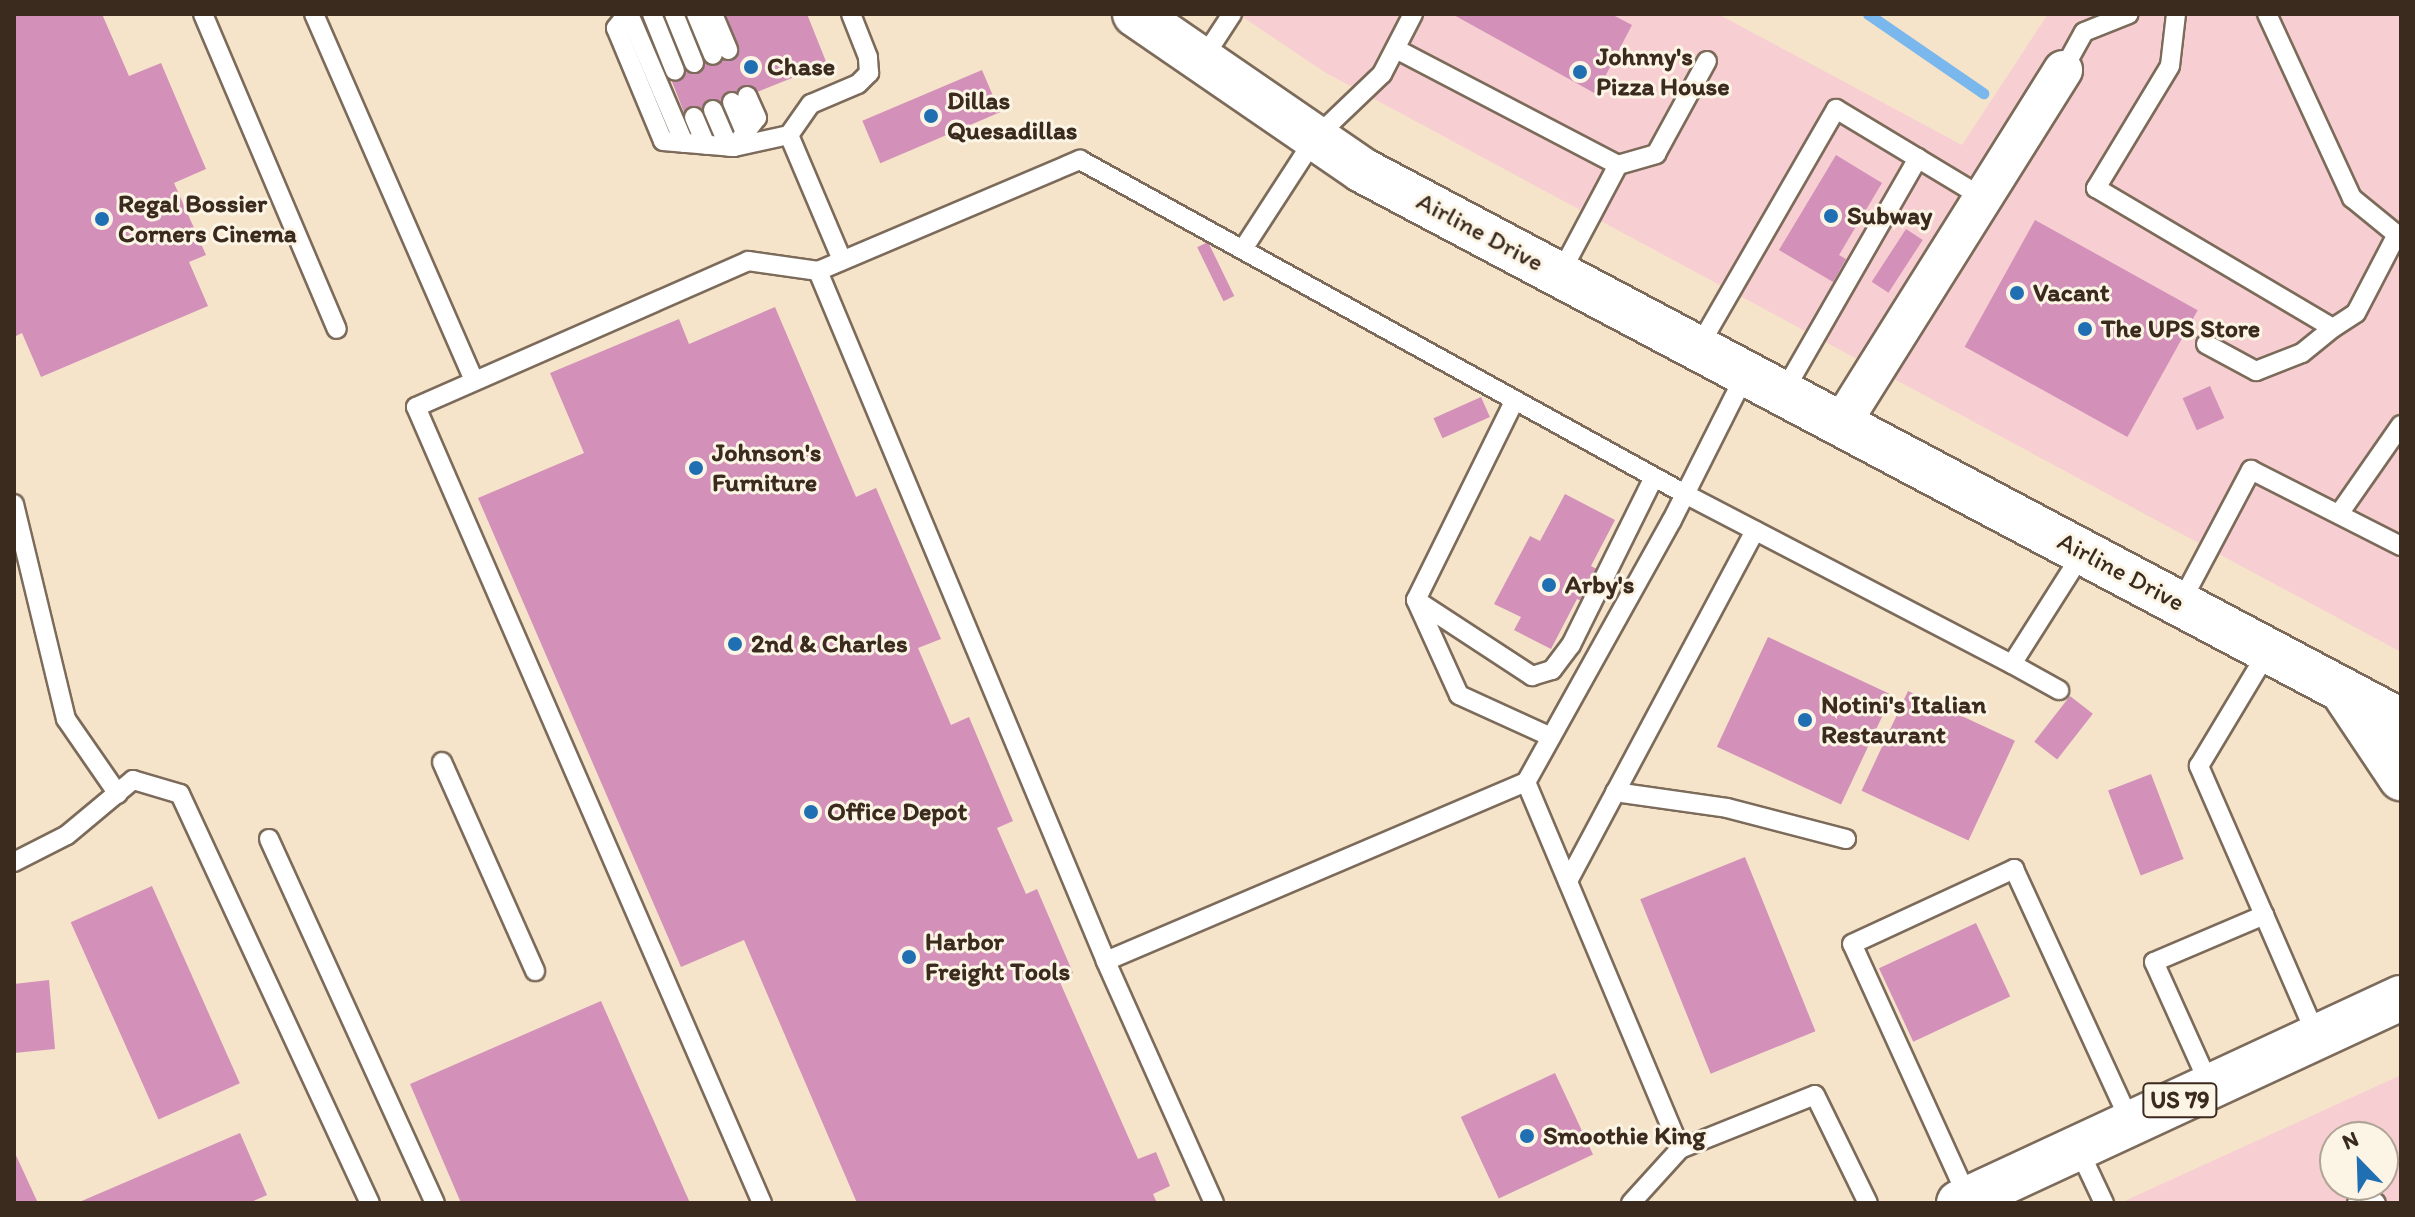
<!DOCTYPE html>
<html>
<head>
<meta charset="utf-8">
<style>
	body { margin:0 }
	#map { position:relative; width:2415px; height:1217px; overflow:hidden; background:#f5e4ca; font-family:Itim,sans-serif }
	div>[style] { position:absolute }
	.built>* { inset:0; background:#f7cfd2 }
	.stream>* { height:11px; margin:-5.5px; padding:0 5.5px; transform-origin:5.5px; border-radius:5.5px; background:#7ab7ed }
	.building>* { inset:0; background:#d391ba; transform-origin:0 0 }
	.roads { filter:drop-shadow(2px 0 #7c6b5a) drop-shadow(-2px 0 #7c6b5a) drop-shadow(0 2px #7c6b5a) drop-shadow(0 -2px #7c6b5a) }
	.lane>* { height:18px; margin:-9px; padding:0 9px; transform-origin:9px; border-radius:9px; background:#fff }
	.street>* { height:38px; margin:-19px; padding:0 19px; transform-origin:19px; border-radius:19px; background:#fff }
	.secondary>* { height:44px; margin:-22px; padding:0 22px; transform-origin:22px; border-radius:22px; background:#fff }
	.primary>* { height:44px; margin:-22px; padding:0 22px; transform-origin:22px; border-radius:22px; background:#fff }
	.dots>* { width:22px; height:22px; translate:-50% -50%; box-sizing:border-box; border:4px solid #fcf5e5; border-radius:50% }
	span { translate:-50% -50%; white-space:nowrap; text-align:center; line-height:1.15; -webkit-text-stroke:6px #fcf5e5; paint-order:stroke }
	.shield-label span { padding:2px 6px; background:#fcf5e5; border:2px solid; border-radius:6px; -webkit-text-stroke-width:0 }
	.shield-label { font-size:24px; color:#3b2a1e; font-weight:700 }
	.poi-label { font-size:26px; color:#3b2a1e; font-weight:700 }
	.left { translate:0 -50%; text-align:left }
	.street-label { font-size:26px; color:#3b2a1e }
	.frame { position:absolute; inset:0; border:16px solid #3b2a1e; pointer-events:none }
	.north { position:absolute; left:2319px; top:1121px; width:80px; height:80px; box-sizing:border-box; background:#fcf5e5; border:2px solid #afa495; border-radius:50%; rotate:337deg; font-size:22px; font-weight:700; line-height:32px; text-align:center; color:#3b2a1e }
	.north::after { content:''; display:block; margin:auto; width:28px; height:36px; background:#1f6fb2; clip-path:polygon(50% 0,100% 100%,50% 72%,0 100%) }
</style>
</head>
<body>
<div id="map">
	<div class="built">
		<div style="clip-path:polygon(1238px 14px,1718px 14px,1962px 145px,2048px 14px,2401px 14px,2401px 652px,1326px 73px)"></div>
		<div style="clip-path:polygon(evenodd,2401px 1075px,2401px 1203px,2120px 1203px,2401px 1075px,2335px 1137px,2383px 1137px,2383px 1185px,2335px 1185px,2335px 1137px)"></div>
	</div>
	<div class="stream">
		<div style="left:1868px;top:14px;width:140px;rotate:34.5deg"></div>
	</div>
	<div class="building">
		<div style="clip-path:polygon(14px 14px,102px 14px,129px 76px,161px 63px,206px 169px,174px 183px,206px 255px,189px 262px,208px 306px,41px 377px,22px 333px,14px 337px)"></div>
		<div style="clip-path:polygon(719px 14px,807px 14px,827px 64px,687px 120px,669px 74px,733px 48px)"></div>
		<div style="clip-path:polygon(1452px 14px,1611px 14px,1632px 25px,1596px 94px)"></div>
		<div style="left:982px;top:70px;width:46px;height:130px;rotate:67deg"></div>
		<div style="clip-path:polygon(1836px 155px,1882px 183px,1839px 255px,1846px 259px,1833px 282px,1779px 250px)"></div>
		<div style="left:2035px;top:220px;width:186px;height:145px;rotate:29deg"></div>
		<div style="left:1906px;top:229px;width:20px;height:63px;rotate:33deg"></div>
		<div style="left:1208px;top:242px;width:60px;height:12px;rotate:64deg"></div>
		<div style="clip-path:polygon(775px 307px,856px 497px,876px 488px,941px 639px,918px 648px,951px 725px,969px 717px,1013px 821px,997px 828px,1026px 894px,1037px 889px,1073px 973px,1059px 980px,1138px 1159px,1156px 1152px,1170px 1186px,1153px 1194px,1157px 1203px,857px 1203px,744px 940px,681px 967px,478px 498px,584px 453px,550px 373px,679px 319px,689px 344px)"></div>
		<div style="left:2210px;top:386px;width:35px;height:30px;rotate:66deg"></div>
		<div style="left:1481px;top:397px;width:22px;height:52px;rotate:66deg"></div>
		<div style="clip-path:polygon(1565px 494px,1615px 520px,1591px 566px,1601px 571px,1584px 602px,1577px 599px,1551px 649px,1514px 630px,1521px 617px,1494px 604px,1530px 536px,1540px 541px)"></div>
		<div style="left:1768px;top:637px;width:137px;height:121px;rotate:25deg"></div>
		<div style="left:1908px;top:691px;width:118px;height:110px;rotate:25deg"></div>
		<div style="left:2070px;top:696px;width:29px;height:58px;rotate:38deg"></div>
		<div style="left:2151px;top:774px;width:91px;height:46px;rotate:69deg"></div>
		<div style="left:1745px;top:857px;width:188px;height:113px;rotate:68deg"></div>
		<div style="left:152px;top:886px;width:216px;height:89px;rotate:66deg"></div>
		<div style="left:1976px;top:923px;width:81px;height:107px;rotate:65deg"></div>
		<div style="clip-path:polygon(49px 980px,55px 1049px,14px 1053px,14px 984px)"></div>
		<div style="clip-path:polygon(601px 1001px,690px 1203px,461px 1203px,410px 1084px)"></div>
		<div style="left:1555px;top:1073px;width:90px;height:104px;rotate:65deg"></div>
		<div style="clip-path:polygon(240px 1133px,267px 1195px,249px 1203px,77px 1203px)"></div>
		<div style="clip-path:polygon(14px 1151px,38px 1203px,14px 1203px)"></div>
	</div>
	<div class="roads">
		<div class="lane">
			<div style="left:203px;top:14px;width:342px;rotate:67deg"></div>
			<div style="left:314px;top:14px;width:400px;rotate:66.4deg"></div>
			<div style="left:627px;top:14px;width:18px;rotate:128deg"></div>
			<div style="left:616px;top:28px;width:122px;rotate:67.4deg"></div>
			<div style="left:663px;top:141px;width:71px;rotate:4.8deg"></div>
			<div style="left:734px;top:147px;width:56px;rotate:-12.3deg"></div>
			<div style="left:789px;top:135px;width:38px;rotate:-55deg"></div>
			<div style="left:811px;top:104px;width:51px;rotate:-23.1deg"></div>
			<div style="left:858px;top:84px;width:16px;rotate:-45deg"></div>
			<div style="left:869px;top:73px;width:16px;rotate:-94deg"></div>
			<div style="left:868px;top:57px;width:46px;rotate:-111.6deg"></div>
			<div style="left:629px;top:14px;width:140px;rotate:66.9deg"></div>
			<div style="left:652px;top:14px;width:61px;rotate:68deg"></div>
			<div style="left:674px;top:14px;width:53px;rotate:67.8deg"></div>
			<div style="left:696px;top:14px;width:44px;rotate:67.5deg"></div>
			<div style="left:713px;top:14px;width:39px;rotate:67deg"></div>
			<div style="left:2176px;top:14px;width:52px;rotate:96.6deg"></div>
			<div style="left:2170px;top:66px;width:143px;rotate:121.2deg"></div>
			<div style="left:2096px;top:188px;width:275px;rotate:30.6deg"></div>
			<div style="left:2333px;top:328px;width:27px;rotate:-33deg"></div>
			<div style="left:2356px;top:313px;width:87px;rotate:-62.5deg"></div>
			<div style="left:2267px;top:14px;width:203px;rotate:65.2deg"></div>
			<div style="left:2352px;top:198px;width:63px;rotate:39.2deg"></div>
			<div style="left:1396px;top:49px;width:250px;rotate:27.6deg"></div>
			<div style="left:1618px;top:165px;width:40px;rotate:-16deg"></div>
			<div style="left:1656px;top:154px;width:106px;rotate:-61.3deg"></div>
			<div style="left:1202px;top:60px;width:55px;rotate:-56.9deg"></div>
			<div style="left:2063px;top:70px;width:43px;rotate:-61.1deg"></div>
			<div style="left:2084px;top:32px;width:48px;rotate:-21.8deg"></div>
			<div style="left:732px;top:102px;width:34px;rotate:67deg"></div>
			<div style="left:713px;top:110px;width:40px;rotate:66.6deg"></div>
			<div style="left:694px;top:117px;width:30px;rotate:67deg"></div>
			<div style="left:789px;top:135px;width:136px;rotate:67deg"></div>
			<div style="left:734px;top:147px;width:37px;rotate:-52deg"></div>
			<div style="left:757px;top:118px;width:24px;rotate:-114deg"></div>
			<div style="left:1243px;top:249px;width:132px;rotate:-57deg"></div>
			<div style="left:1315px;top:138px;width:93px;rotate:-43.7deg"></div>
			<div style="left:1382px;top:74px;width:68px;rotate:-62.7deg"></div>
			<div style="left:1560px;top:274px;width:123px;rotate:-62deg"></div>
			<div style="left:2206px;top:344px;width:57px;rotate:28.4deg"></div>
			<div style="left:2256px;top:371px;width:49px;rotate:-21.4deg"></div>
			<div style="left:2302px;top:353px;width:40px;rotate:-39deg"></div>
			<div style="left:1698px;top:348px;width:276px;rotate:-60deg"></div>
			<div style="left:1836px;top:109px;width:170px;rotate:31.1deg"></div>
			<div style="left:1746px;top:373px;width:165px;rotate:116.7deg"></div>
			<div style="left:1672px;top:520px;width:300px;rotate:119.1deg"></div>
			<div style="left:1526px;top:782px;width:398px;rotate:67.2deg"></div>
			<div style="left:1680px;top:1149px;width:145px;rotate:-21.8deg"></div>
			<div style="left:1815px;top:1095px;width:120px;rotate:63.9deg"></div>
			<div style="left:1783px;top:393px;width:271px;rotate:-60.1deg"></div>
			<div style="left:14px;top:504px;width:221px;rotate:76.4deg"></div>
			<div style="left:66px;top:719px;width:91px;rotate:55.3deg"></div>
			<div style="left:2341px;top:511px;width:105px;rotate:-55.1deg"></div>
			<div style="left:1416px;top:600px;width:139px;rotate:33.2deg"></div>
			<div style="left:1532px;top:676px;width:21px;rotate:-17deg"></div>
			<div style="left:1552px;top:670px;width:31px;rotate:-53deg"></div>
			<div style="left:1571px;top:645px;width:187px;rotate:-63.7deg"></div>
			<div style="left:1416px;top:600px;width:223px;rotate:-63.7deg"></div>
			<div style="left:1416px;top:600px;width:104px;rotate:65.6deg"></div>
			<div style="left:1459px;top:695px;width:101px;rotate:24.5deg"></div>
			<div style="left:2180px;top:604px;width:152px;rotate:-62.1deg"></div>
			<div style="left:2251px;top:470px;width:168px;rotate:26.9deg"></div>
			<div style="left:2012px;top:664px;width:54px;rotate:29deg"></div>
			<div style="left:442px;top:762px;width:229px;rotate:66deg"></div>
			<div style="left:1615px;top:792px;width:113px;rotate:8.1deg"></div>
			<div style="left:1727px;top:808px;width:123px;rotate:14.6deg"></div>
			<div style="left:269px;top:839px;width:400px;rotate:65.5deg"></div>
			<div style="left:14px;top:862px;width:59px;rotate:-27deg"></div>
			<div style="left:67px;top:835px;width:86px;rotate:-39.8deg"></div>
			<div style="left:133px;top:780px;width:49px;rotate:16.6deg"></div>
			<div style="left:180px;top:794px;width:451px;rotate:65.1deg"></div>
			<div style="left:1568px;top:881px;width:397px;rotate:-61.9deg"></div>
			<div style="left:2264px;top:915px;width:163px;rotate:-113.6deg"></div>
			<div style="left:2199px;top:766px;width:134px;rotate:-59deg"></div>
			<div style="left:1106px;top:961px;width:748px;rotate:-112.66deg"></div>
			<div style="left:818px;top:271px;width:285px;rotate:-23deg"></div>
			<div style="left:1080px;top:160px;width:691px;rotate:28.9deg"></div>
			<div style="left:1685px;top:494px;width:369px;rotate:27.5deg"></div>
			<div style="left:2012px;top:664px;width:133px;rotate:-57.6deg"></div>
			<div style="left:2210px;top:1086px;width:136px;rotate:-114.3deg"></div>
			<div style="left:2154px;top:962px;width:120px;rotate:-23.1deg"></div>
			<div style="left:2264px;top:915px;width:133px;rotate:66.5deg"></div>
			<div style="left:2078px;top:1148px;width:61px;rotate:64.7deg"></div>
			<div style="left:1968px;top:1198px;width:279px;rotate:-114.5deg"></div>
			<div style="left:1852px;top:944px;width:179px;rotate:-24.8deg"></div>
			<div style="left:2014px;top:869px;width:280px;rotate:65.3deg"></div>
			<div style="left:762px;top:1203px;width:868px;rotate:-113.49deg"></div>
			<div style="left:416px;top:407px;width:363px;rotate:-23.7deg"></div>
			<div style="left:748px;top:261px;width:71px;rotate:8.1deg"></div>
			<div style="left:1214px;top:1203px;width:265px;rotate:-114.1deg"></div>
			<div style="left:1106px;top:961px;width:457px;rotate:-23.1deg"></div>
			<div style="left:1631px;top:1203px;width:73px;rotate:-47.8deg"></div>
			<div style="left:2357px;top:1203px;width:11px;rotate:-27deg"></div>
			<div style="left:2367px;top:1198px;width:10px;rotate:29deg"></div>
		</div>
		<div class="street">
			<div style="left:1841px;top:424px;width:418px;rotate:-57.9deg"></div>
		</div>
		<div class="secondary">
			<div style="left:1135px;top:14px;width:275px;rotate:34.5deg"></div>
			<div style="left:1362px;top:170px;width:1176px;rotate:27.94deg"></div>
		</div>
		<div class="primary">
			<div style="left:2343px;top:691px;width:105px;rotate:56.3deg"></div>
			<div style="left:1959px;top:1203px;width:487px;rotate:-24.9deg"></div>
		</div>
	</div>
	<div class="dots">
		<div style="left:751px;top:67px;background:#1f6fb2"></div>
		<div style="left:1580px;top:72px;background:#1f6fb2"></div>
		<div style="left:931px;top:116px;background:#1f6fb2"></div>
		<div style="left:1831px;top:216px;background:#1f6fb2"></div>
		<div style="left:102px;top:219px;background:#1f6fb2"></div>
		<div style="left:2017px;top:293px;background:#1f6fb2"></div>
		<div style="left:2085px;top:329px;background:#1f6fb2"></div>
		<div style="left:696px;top:468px;background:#1f6fb2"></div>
		<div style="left:1549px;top:585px;background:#1f6fb2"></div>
		<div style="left:735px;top:644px;background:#1f6fb2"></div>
		<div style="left:1805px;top:720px;background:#1f6fb2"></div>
		<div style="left:811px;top:812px;background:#1f6fb2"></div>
		<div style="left:909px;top:957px;background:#1f6fb2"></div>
		<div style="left:1527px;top:1136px;background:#1f6fb2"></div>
	</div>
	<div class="shield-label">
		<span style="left:2180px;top:1100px">US 79</span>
	</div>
	<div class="poi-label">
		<span class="left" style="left:1596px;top:72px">Johnny's<br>Pizza House</span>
		<span class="left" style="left:767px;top:67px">Chase</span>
		<span class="left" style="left:947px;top:116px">Dillas<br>Quesadillas</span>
		<span class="left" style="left:118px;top:219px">Regal Bossier<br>Corners Cinema</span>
		<span class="left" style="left:1847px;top:216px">Subway</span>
		<span class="left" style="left:2033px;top:293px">Vacant</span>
		<span class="left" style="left:2101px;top:329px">The UPS Store</span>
		<span class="left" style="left:712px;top:468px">Johnson's<br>Furniture</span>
		<span class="left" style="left:1565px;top:585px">Arby's</span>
		<span class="left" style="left:751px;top:644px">2nd &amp; Charles</span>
		<span class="left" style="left:1821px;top:720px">Notini's Italian<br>Restaurant</span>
		<span class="left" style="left:827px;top:812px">Office Depot</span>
		<span class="left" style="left:925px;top:957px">Harbor<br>Freight Tools</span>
		<span class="left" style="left:1543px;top:1136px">Smoothie King</span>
	</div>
	<div class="street-label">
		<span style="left:1480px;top:232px;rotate:28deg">Airline Drive</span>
		<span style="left:2121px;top:572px;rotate:28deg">Airline Drive</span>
	</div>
	<div class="frame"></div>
	<div class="north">N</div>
</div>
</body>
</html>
